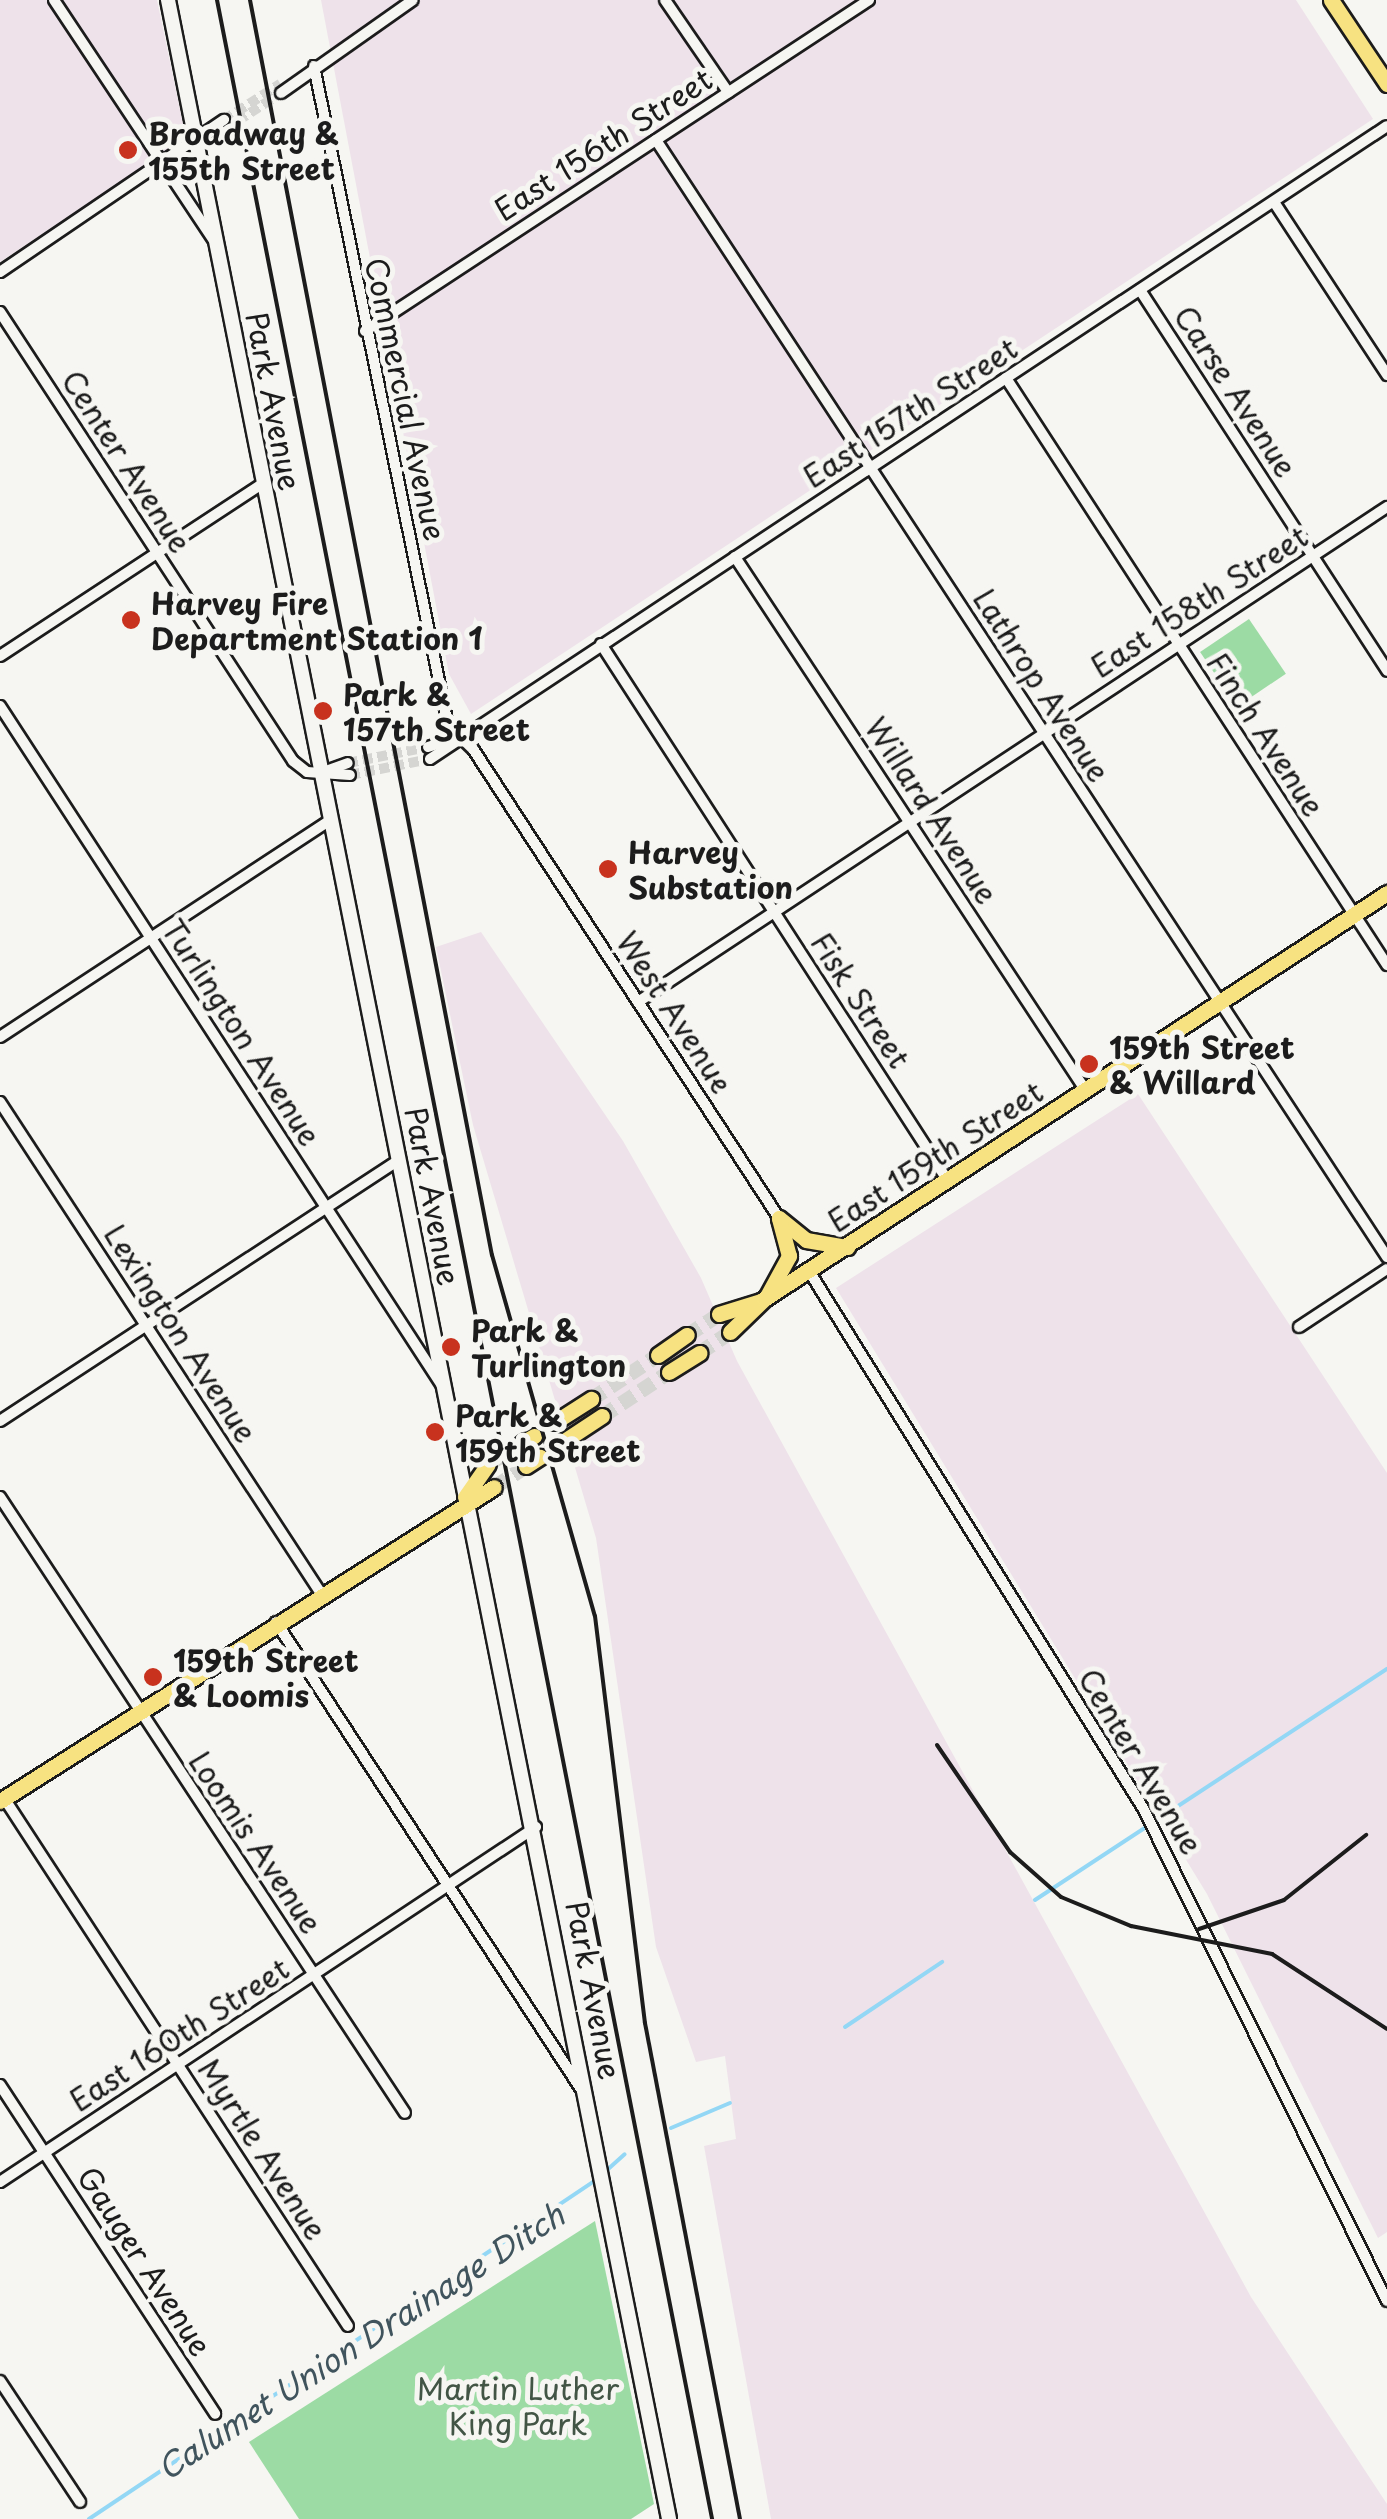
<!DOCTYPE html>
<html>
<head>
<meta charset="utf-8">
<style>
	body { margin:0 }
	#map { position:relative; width:1387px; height:2519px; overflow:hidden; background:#f6f6f2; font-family:"Playpen Sans",sans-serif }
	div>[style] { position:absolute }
	.built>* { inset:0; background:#eee2ea }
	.green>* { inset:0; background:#9cdba4; transform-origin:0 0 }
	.stream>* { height:4px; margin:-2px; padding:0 2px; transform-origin:2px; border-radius:2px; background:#93d7f5 }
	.street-tunnel>* { height:10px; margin-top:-5px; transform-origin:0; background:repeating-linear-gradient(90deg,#d5d5d2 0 10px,transparent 0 15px) }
	.primary-tunnel>* { height:15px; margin-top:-7.5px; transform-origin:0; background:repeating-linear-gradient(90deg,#d5d5d2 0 15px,transparent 0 23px) }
	.roads { filter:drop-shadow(2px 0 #1c1c1c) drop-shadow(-2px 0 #1c1c1c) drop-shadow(0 2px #1c1c1c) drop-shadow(0 -2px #1c1c1c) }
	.street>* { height:10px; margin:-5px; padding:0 5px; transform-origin:5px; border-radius:5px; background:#f6f6f2 }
	.secondary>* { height:14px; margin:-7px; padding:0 7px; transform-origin:7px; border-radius:7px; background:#f6f6f2 }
	.primary>* { height:15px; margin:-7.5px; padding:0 7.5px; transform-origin:7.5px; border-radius:7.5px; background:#f7e281 }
	.rail>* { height:4px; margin:-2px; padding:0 2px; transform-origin:2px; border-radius:2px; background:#1c1c1c }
	.dots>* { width:28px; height:28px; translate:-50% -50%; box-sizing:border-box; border:5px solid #f6f6f2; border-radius:50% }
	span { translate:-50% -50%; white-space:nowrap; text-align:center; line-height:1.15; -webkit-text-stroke:10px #f6f6f2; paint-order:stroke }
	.poi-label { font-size:30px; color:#1c1c1c; font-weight:700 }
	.left { translate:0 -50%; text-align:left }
	.street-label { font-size:30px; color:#1c1c1c }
	.park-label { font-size:30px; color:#425545 }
	.water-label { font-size:32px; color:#40545d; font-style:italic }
</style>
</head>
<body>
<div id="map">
	<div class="built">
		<div style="clip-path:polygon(0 0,157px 0,186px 138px,0 262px)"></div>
		<div style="clip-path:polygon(321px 0,1296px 0,1373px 119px,471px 714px,449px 674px)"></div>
		<div style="clip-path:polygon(481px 932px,623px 1141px,701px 1278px,737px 1361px,1251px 2297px,1387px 2504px,1387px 2519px,771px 2519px,704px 2146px,736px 2139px,725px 2056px,696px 2062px,656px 1947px,596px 1538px,473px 1125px,436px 947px)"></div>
		<div style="clip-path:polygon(1138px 1094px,1387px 1473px,1387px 2232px,1378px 2238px,1207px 1894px,836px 1288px)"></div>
	</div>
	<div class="green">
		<div style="left:1249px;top:619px;width:66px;height:59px;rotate:56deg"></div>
		<div style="clip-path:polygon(595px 2221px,654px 2504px,631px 2519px,299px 2519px,249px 2442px)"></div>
	</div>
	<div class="stream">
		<div style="left:1035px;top:1900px;width:421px;rotate:-33.3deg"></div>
		<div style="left:845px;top:2027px;width:117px;rotate:-33.8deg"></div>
		<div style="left:671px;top:2128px;width:64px;rotate:-23deg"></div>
		<div style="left:606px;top:2171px;width:25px;rotate:-42deg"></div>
		<div style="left:89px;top:2519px;width:610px;rotate:-33.77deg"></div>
	</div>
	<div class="street-tunnel">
		<div style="left:224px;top:120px;width:67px;rotate:-32.7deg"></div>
		<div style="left:225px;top:129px;width:67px;rotate:-32.7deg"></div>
		<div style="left:348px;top:763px;width:82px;rotate:-11.3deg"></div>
		<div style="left:350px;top:775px;width:82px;rotate:-11.3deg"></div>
	</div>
	<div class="primary-tunnel">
		<div style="left:687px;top:1335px;width:38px;rotate:-33deg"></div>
		<div style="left:699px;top:1353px;width:37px;rotate:-34deg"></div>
		<div style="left:591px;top:1399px;width:80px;rotate:-33.3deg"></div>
		<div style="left:602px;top:1416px;width:80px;rotate:-33.3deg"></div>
		<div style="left:488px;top:1464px;width:40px;rotate:-32deg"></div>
		<div style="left:494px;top:1487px;width:38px;rotate:-33deg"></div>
	</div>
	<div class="roads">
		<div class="street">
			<div style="left:54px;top:0;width:287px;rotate:56.4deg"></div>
			<div style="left:665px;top:0;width:112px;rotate:55.6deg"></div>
			<div style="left:314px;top:66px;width:672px;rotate:78.51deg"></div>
			<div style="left:448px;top:725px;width:35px;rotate:44deg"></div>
			<div style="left:473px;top:749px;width:560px;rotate:56.88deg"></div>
			<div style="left:281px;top:93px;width:161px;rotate:-35.2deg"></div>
			<div style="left:656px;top:140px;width:1335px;rotate:56.8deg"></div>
			<div style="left:1274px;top:202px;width:207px;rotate:56.8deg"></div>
			<div style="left:0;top:272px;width:271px;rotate:-34.2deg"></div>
			<div style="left:1140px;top:290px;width:454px;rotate:57deg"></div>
			<div style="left:0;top:312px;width:536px;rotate:56.87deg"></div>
			<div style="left:293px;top:761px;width:18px;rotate:38deg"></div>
			<div style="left:307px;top:772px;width:43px;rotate:4deg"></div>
			<div style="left:365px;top:331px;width:603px;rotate:-33.29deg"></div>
			<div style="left:1006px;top:378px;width:700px;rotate:57.01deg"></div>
			<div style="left:735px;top:557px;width:639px;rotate:56.68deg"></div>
			<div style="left:601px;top:644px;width:639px;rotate:57.13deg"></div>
			<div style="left:0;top:656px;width:315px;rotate:-33.3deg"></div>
			<div style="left:0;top:706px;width:809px;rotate:56.96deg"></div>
			<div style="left:428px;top:747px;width:26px;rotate:-18deg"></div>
			<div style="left:430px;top:759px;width:1147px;rotate:-33.48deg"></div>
			<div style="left:326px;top:771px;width:23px;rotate:-20deg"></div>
			<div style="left:638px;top:1002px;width:898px;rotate:-33.46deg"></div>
			<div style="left:0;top:1037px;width:395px;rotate:-33.3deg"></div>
			<div style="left:0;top:1102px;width:585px;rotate:56.85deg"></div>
			<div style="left:809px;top:1271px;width:632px;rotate:58.12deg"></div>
			<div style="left:1143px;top:1808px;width:550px;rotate:63.67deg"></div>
			<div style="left:1299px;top:1327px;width:105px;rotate:-33.4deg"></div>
			<div style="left:0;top:1421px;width:475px;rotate:-33.2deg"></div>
			<div style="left:0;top:1497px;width:737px;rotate:56.68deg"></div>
			<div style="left:276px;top:1622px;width:558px;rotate:56.85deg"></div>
			<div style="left:4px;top:1798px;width:630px;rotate:56.92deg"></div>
			<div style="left:0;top:2085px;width:393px;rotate:56.8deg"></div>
			<div style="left:0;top:2182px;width:643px;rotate:-33.52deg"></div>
			<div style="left:0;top:2381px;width:145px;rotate:56.5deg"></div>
		</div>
		<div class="secondary">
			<div style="left:168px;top:0;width:2568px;rotate:78.75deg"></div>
		</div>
		<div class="primary">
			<div style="left:1331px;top:0;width:101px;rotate:56.3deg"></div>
			<div style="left:779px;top:1218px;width:35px;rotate:39deg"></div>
			<div style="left:806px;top:1240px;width:42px;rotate:9.7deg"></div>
			<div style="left:767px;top:1296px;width:46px;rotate:-61.2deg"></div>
			<div style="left:789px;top:1256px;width:39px;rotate:-105deg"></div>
			<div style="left:719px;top:1314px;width:44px;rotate:-17.2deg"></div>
			<div style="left:730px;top:1332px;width:47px;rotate:-44.1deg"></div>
			<div style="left:764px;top:1299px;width:744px;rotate:-33.09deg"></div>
			<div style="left:658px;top:1355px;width:35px;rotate:-35deg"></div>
			<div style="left:669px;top:1372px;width:36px;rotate:-32deg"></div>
			<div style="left:555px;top:1422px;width:43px;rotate:-32.6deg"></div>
			<div style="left:522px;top:1443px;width:14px;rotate:-30deg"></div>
			<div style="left:561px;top:1443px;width:49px;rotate:-33.4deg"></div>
			<div style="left:526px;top:1466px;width:17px;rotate:-33deg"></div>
			<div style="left:465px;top:1497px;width:40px;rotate:-55.1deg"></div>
			<div style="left:0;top:1801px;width:585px;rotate:-32.44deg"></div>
		</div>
	</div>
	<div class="rail">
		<div style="left:217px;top:0;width:2567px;rotate:78.88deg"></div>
		<div style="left:250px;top:0;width:1278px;rotate:79.09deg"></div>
		<div style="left:492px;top:1255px;width:375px;rotate:74.1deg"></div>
		<div style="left:595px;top:1616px;width:410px;rotate:83deg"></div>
		<div style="left:645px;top:2023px;width:505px;rotate:79.16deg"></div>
		<div style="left:937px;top:1745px;width:130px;rotate:55.7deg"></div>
		<div style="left:1010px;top:1852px;width:68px;rotate:41.4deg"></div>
		<div style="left:1061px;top:1897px;width:76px;rotate:22.5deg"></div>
		<div style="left:1131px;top:1926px;width:144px;rotate:11.2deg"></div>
		<div style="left:1272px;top:1954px;width:137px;rotate:33.1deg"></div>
		<div style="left:1199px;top:1929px;width:90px;rotate:-18.8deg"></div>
		<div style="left:1284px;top:1900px;width:105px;rotate:-38.4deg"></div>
	</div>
	<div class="dots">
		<div style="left:128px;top:150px;background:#c8321e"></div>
		<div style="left:131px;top:620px;background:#c8321e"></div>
		<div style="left:323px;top:711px;background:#c8321e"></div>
		<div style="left:608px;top:869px;background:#c8321e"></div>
		<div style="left:1089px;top:1064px;background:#c8321e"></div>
		<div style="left:451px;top:1347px;background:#c8321e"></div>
		<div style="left:435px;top:1432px;background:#c8321e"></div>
		<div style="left:153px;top:1677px;background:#c8321e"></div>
	</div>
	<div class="poi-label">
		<span class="left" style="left:148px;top:150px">Broadway &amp;<br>155th Street</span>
		<span class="left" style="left:151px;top:620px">Harvey Fire<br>Department Station 1</span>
		<span class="left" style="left:343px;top:711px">Park &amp;<br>157th Street</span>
		<span class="left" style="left:628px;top:869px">Harvey<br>Substation</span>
		<span class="left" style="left:1109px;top:1064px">159th Street<br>&amp; Willard</span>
		<span class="left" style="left:471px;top:1347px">Park &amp;<br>Turlington</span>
		<span class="left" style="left:455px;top:1432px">Park &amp;<br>159th Street</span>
		<span class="left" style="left:173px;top:1677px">159th Street<br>&amp; Loomis</span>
	</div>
	<div class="street-label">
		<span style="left:603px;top:144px;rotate:-33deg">East 156th Street</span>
		<span style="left:1236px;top:391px;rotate:57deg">Carse Avenue</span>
		<span style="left:406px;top:399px;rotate:78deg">Commercial Avenue</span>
		<span style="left:274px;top:401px;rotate:79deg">Park Avenue</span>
		<span style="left:910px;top:412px;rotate:-33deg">East 157th Street</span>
		<span style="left:127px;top:461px;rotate:57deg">Center Avenue</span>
		<span style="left:1199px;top:601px;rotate:-33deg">East 158th Street</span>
		<span style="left:1042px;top:685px;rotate:57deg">Lathrop Avenue</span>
		<span style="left:1266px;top:734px;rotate:57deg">Finch Avenue</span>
		<span style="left:932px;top:810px;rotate:57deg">Willard Avenue</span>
		<span style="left:861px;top:1000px;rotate:57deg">Fisk Street</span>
		<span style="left:675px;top:1012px;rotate:57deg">West Avenue</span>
		<span style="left:242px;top:1032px;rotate:57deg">Turlington Avenue</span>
		<span style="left:935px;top:1156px;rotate:-33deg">East 159th Street</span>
		<span style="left:433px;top:1196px;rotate:79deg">Park Avenue</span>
		<span style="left:181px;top:1333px;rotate:57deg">Lexington Avenue</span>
		<span style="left:1141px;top:1761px;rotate:59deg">Center Avenue</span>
		<span style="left:256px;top:1842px;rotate:56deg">Loomis Avenue</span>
		<span style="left:594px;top:1990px;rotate:79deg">Park Avenue</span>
		<span style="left:179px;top:2034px;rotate:-33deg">East 160th Street</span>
		<span style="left:263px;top:2149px;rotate:57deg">Myrtle Avenue</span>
		<span style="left:145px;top:2261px;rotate:57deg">Gauger Avenue</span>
	</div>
	<div class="park-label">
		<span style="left:518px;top:2405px">Martin Luther<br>King Park</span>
	</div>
	<div class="water-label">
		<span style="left:360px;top:2341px;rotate:-33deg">Calumet Union Drainage Ditch</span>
	</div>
</div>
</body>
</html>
